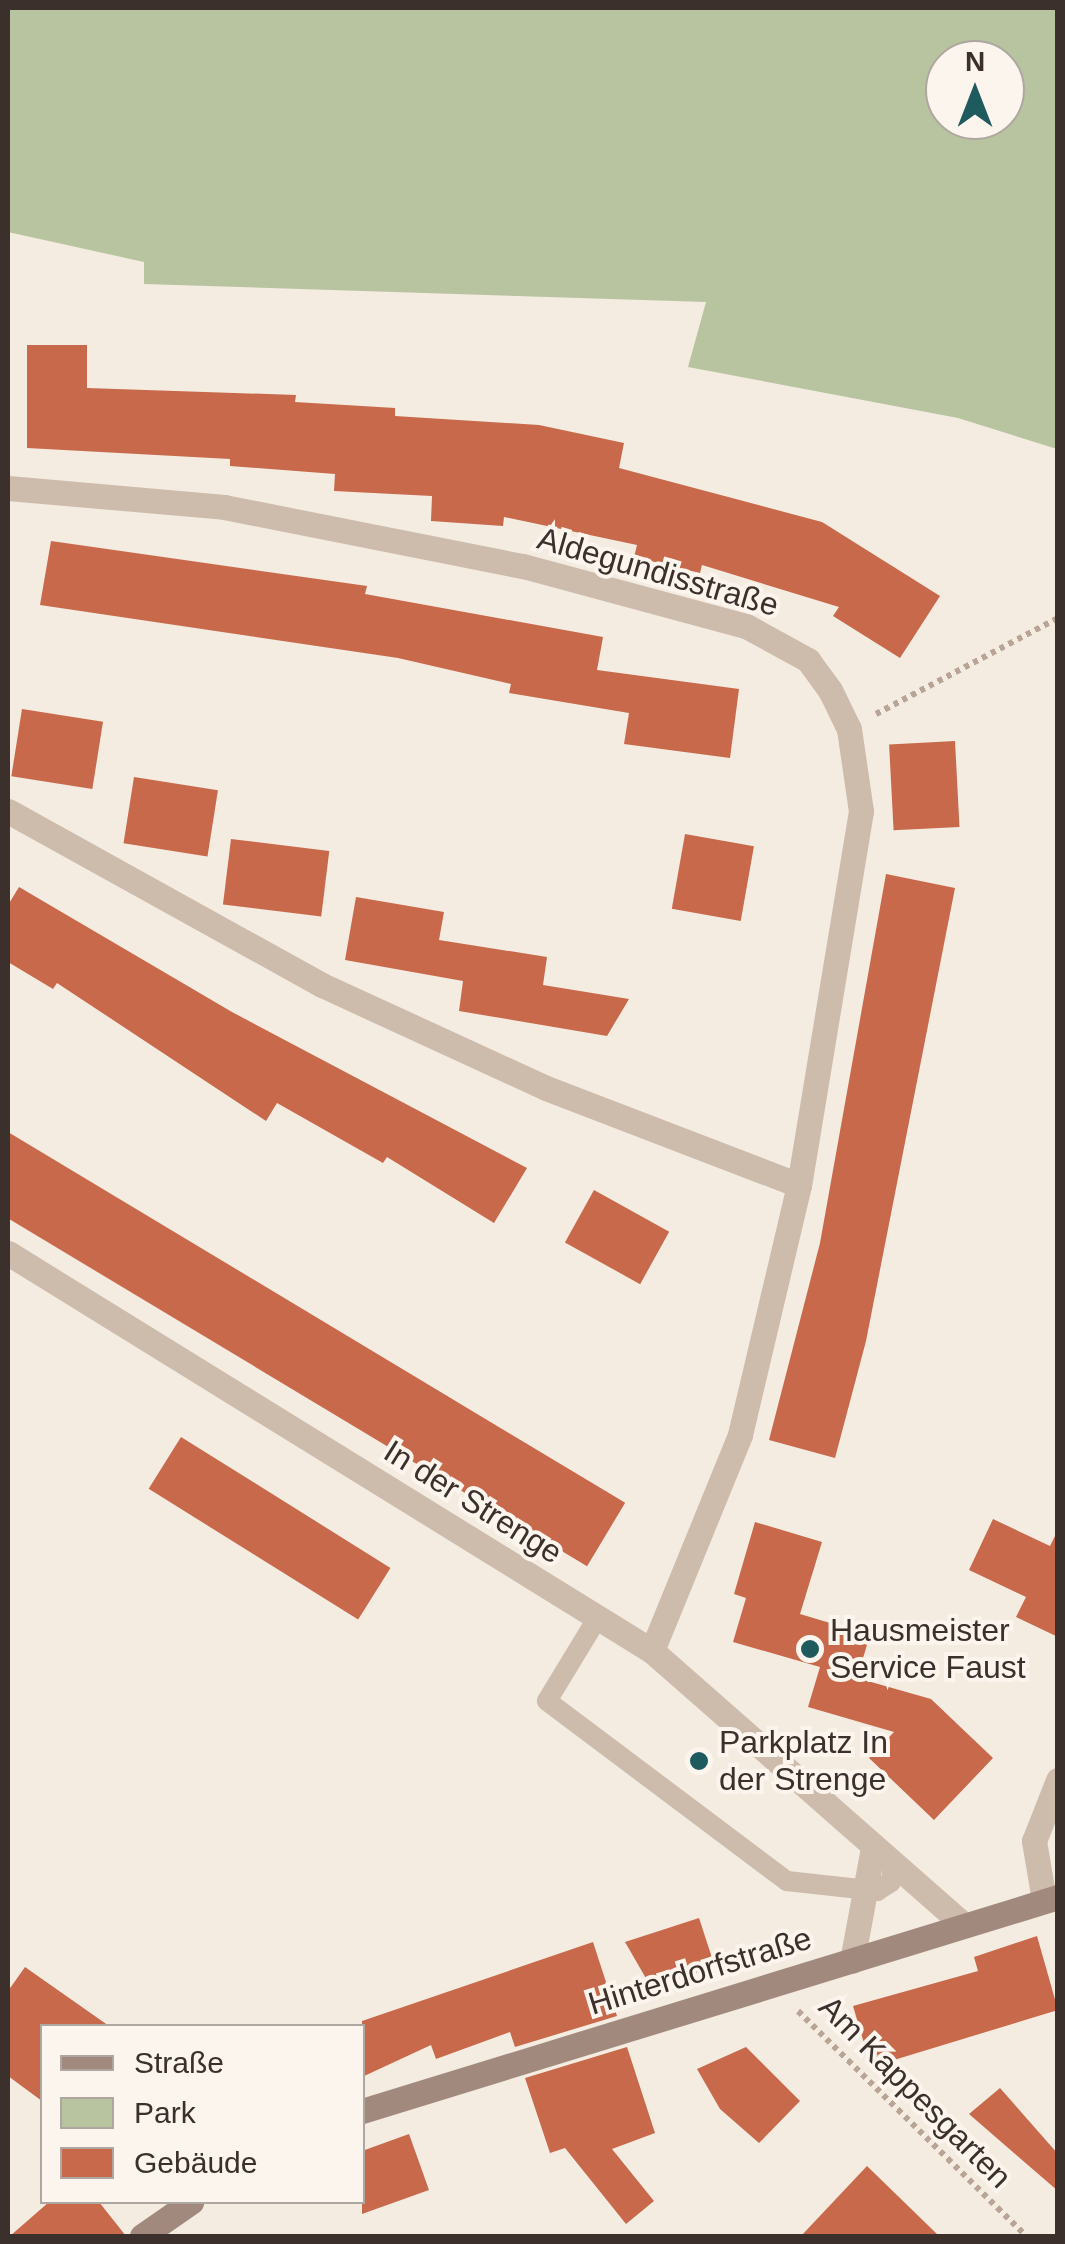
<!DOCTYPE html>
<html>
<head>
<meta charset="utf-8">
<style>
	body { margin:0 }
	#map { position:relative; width:1065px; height:2244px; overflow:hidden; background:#f4ebe1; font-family:Arial,sans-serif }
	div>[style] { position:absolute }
	.green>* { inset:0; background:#b8c4a0 }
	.building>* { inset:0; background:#c8694b; transform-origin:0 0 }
	.path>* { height:6px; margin-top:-3px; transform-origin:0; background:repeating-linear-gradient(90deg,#b9a596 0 5px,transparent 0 10px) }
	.lane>* { height:20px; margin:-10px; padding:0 10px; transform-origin:10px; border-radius:10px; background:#cdbbac }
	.street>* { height:25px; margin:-12.5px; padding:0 12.5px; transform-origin:12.5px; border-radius:12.5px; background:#cdbbac }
	.secondary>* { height:25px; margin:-12.5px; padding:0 12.5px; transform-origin:12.5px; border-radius:12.5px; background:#a18a7d }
	.dots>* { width:28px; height:28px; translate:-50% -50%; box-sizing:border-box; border:5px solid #fbf5ee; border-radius:50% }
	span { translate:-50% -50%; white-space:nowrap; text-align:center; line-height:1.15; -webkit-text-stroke:8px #fbf5ee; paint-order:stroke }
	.street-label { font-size:32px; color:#3b302b }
	.poi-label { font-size:32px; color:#3b302b }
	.left { translate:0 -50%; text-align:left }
	.frame { position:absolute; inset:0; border:10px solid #3b302b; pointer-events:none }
	.legend { position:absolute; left:40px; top:2024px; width:325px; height:180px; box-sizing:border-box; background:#fbf5ee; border:2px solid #aea6a0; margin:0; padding:12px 18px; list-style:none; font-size:30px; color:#3b302b }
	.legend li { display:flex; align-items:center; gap:20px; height:50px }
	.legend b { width:50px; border:2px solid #aea6a0 }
	.north { position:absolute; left:925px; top:40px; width:100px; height:100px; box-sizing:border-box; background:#fbf5ee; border:2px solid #aea6a0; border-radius:50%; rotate:0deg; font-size:28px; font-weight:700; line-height:40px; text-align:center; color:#3b302b }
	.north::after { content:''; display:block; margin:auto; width:35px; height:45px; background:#1f5a5e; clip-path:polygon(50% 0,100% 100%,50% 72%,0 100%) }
</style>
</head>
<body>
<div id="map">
	<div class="green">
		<div style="clip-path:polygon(evenodd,8px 8px,1057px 8px,1057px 449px,958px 418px,688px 367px,706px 302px,144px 284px,144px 262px,8px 232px,8px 8px,945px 60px,1005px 60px,1005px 120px,945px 120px,945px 60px)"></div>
	</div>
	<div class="building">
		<div style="clip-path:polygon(27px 345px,87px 345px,87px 388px,296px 395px,295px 402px,395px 408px,395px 416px,539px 425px,624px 443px,619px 468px,822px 522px,940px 596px,900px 658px,833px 616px,839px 607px,702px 565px,700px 573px,634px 557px,637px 545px,504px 517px,503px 526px,431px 521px,432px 496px,334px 491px,335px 474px,230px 466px,230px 459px,27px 448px)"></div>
		<div style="clip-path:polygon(51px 541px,367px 586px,365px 594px,603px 637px,597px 670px,739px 689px,730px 758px,624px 744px,629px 713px,509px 693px,511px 684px,398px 658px,40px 605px)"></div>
		<div style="left:22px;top:709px;width:82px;height:68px;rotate:9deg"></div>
		<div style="left:955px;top:741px;width:86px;height:66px;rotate:87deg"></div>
		<div style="left:134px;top:777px;width:85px;height:67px;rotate:9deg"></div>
		<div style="left:685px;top:834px;width:70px;height:76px;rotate:10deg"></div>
		<div style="left:231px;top:839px;width:99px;height:66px;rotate:7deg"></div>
		<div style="clip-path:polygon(886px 874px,955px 888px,866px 1341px,835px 1458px,769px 1440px,820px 1243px)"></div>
		<div style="clip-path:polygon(19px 887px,232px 1012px,527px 1168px,494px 1223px,387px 1157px,383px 1163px,277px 1103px,266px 1121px,57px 983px,53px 989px,8px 962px,8px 905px)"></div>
		<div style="clip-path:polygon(356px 897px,444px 912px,439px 940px,547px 957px,543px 985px,629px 999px,607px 1036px,459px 1011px,463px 981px,345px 960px)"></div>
		<div style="left:8px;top:1132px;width:720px;height:74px;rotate:31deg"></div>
		<div style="left:594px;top:1190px;width:86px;height:60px;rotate:29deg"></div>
		<div style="left:181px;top:1437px;width:247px;height:61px;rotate:32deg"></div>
		<div style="clip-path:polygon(993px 1519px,1050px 1546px,1058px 1530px,1058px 1637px,1016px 1617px,1026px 1597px,969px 1570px)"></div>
		<div style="clip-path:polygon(755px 1522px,822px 1542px,800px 1614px,870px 1635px,857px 1678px,931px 1699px,993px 1758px,934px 1820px,869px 1758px,894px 1732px,808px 1707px,820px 1667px,733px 1642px,746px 1598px,734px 1594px)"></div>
		<div style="clip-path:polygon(699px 1918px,715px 1967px,651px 1987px,625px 1942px)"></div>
		<div style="clip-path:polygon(1037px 1936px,1058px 2010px,871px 2067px,853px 2006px,978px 1971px,974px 1957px)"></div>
		<div style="clip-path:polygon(593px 1942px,617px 2016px,515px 2047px,510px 2032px,436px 2059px,431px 2045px,362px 2077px,362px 2021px)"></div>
		<div style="clip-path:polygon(25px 1967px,109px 2026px,42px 2026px,42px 2101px,8px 2076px,8px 1991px)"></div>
		<div style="clip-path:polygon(627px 2047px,655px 2133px,612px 2149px,654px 2201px,626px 2224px,565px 2148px,550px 2153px,525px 2078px)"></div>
		<div style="clip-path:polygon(746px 2047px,800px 2101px,759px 2143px,720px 2109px,697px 2069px)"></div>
		<div style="clip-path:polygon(1000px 2088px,1058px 2154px,1058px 2191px,969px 2114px)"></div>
		<div style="clip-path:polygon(409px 2134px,429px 2190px,362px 2214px,362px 2151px)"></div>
		<div style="clip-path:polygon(867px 2166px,939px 2236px,801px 2236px)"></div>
		<div style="clip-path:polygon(49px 2202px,99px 2202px,126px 2236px,10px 2236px)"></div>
	</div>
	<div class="path">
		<div style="left:876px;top:714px;width:206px;rotate:-27.8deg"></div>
		<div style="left:798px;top:2011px;width:320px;rotate:44.6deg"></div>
	</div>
	<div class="lane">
		<div style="left:598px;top:1617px;width:98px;rotate:121.3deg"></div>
		<div style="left:547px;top:1701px;width:300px;rotate:36.9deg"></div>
		<div style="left:787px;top:1881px;width:91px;rotate:6.3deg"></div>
		<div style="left:877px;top:1891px;width:17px;rotate:-33deg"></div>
		<div style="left:891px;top:1882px;width:17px;rotate:-83deg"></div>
	</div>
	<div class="street">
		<div style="left:8px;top:488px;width:217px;rotate:5deg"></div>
		<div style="left:224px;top:507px;width:305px;rotate:11.2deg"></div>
		<div style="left:523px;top:566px;width:231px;rotate:15.1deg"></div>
		<div style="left:746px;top:626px;width:71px;rotate:28.7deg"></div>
		<div style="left:808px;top:660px;width:37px;rotate:54deg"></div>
		<div style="left:830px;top:690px;width:43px;rotate:64deg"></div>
		<div style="left:849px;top:729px;width:83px;rotate:81.7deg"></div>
		<div style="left:861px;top:811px;width:379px;rotate:99.4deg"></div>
		<div style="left:799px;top:1185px;width:257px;rotate:103.3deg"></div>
		<div style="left:740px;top:1435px;width:233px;rotate:112.2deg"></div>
		<div style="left:8px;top:811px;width:359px;rotate:29deg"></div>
		<div style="left:322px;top:985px;width:247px;rotate:24.7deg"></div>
		<div style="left:546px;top:1088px;width:271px;rotate:21deg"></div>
		<div style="left:8px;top:1253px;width:757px;rotate:31.72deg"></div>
		<div style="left:652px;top:1651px;width:410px;rotate:41.3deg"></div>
		<div style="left:1044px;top:1900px;width:60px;rotate:-99.6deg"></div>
		<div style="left:1034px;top:1841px;width:66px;rotate:-68.5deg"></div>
		<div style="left:852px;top:1961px;width:115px;rotate:-79.5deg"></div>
	</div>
	<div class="secondary">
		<div style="left:362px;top:2111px;width:728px;rotate:-17.09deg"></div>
		<div style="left:142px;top:2236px;width:60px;rotate:-34.8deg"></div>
	</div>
	<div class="dots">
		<div style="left:810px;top:1649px;background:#1f5a5e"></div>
		<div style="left:699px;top:1761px;background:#1f5a5e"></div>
	</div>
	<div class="street-label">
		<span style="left:658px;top:572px;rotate:16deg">Aldegundisstraße</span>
		<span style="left:473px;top:1502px;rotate:32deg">In der Strenge</span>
		<span style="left:700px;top:1971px;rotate:-17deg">Hinterdorfstraße</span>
		<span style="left:915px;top:2092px;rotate:45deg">Am Kappesgarten</span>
	</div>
	<div class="poi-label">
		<span class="left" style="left:830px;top:1649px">Hausmeister<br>Service Faust</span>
		<span class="left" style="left:719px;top:1761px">Parkplatz In<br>der Strenge</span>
	</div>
	<div class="frame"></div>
	<ul class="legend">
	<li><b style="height:12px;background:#a18a7d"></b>Straße</li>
	<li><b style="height:28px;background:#b8c4a0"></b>Park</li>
	<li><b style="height:28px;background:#c8694b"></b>Gebäude</li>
	</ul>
	<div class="north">N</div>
</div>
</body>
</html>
